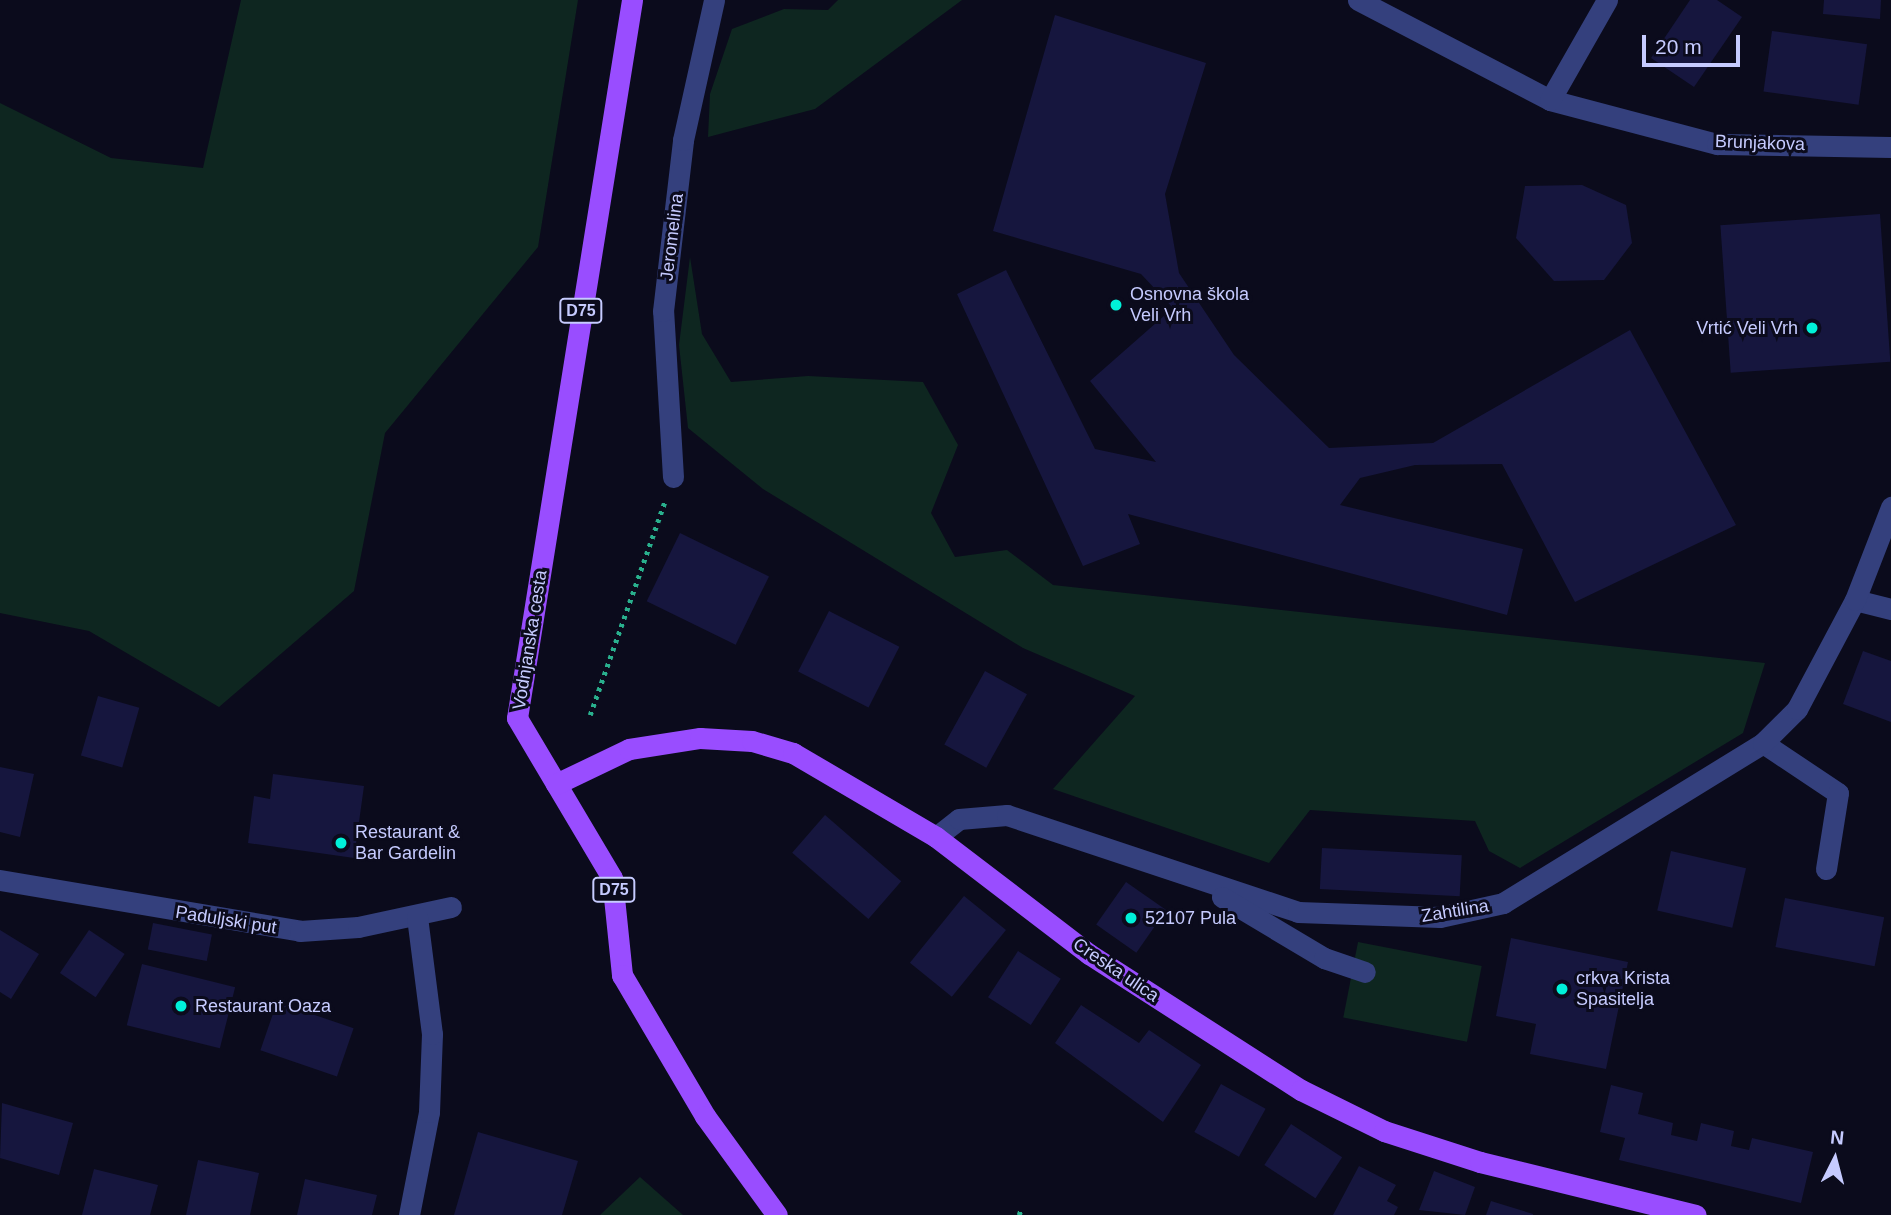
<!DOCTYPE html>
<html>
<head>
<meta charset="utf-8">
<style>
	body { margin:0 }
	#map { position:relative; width:1891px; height:1215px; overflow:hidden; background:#0b0b1c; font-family:Arial,sans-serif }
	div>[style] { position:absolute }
	.green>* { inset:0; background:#0e2620; transform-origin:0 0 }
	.building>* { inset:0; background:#16163e; transform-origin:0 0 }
	.path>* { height:4.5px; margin-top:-2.25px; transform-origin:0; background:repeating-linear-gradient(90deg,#29b08d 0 3.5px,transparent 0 8.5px) }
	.minor>* { height:21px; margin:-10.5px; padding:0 10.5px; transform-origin:10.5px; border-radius:10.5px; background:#34407d }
	.major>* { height:21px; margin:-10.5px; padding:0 10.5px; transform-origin:10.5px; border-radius:10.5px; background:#994dff }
	.dots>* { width:19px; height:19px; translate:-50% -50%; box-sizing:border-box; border:4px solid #0b0b1c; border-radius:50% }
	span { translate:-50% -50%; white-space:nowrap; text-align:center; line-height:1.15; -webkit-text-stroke:6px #0b0b1c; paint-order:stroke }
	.shield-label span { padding:2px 5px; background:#0b0b1c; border:2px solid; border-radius:5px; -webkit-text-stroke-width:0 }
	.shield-label { font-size:16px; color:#c6cbff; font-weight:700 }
	.street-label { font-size:18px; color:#c6cbff }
	.poi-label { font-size:18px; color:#c6cbff }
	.left { translate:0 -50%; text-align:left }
	.right { translate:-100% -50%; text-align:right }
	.north { position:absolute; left:1800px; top:1124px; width:70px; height:70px; -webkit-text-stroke:5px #0b0b1c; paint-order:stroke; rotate:6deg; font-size:19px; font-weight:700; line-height:28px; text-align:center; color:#c6cbff }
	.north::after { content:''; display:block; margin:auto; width:24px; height:32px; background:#c6cbff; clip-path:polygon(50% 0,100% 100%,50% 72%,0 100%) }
	.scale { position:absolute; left:1642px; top:35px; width:98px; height:32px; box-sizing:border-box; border:4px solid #c6cbff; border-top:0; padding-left:9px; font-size:21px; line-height:24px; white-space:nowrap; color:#c6cbff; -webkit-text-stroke:5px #0b0b1c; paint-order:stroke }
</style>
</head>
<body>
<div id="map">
	<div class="green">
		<div style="clip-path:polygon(241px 0,578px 0,538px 247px,385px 433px,354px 591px,219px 707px,89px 631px,0 613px,0 103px,111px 158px,203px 168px)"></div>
		<div style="clip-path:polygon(838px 0,962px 0,815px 109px,708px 137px,710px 94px,732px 29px,784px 9px,828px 10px)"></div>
		<div style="clip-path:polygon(690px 257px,702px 334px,731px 382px,808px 376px,923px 382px,958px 445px,931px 513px,955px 557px,1007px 550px,1053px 585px,1765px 663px,1743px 733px,1520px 868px,1489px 851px,1475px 821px,1310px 810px,1269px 863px,1053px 789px,1135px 696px,1023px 648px,763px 489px,688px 428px,679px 345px)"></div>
		<div style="left:1358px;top:942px;width:126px;height:77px;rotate:11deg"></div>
		<div style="clip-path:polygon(640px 1177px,683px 1215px,600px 1215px)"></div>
	</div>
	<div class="building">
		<div style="clip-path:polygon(1690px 0,1717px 0,1742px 17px,1694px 87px,1651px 58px)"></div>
		<div style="clip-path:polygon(1824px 0,1881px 0,1880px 19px,1823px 14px)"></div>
		<div style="clip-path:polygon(1055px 15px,1206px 63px,1165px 194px,1179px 273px,1234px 355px,1329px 448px,1433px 443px,1630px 330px,1736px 525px,1575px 602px,1502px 464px,1415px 465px,1360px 478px,1340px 505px,1523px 549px,1507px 615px,1128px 514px,1140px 544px,1083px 566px,957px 294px,1006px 270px,1095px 449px,1156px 462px,1090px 381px,1173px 308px,1141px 274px,993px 231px)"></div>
		<div style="left:1772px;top:31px;width:96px;height:61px;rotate:8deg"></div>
		<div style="clip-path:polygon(1582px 185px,1626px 205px,1632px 243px,1604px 280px,1554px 281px,1516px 238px,1525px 186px)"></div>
		<div style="left:1880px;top:214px;width:148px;height:160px;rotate:86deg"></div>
		<div style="left:680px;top:533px;width:99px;height:76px;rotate:26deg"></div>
		<div style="left:829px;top:611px;width:79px;height:68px;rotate:27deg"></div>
		<div style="clip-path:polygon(1863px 651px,1891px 661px,1891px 722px,1843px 704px)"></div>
		<div style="left:985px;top:671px;width:48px;height:84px;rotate:29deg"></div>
		<div style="left:98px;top:696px;width:43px;height:62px;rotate:16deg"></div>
		<div style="clip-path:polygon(0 767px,34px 774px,20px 837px,0 832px)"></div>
		<div style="clip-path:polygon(273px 774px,364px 786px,354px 858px,248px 843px,254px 796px,270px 799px)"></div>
		<div style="left:825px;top:815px;width:101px;height:50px;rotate:41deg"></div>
		<div style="left:1322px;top:848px;width:140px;height:41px;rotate:3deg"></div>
		<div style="left:1671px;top:851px;width:77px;height:61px;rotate:13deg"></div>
		<div style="left:1126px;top:882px;width:49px;height:52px;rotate:35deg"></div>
		<div style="left:964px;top:896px;width:54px;height:86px;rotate:39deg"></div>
		<div style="left:1785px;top:898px;width:101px;height:50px;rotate:11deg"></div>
		<div style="left:153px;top:923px;width:60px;height:27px;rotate:11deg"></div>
		<div style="clip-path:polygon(0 930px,39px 954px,11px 999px,0 992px)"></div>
		<div style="left:89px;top:930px;width:43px;height:52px;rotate:34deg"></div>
		<div style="clip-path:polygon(1511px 938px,1628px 962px,1606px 1069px,1530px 1054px,1536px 1024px,1496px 1016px)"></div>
		<div style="left:1018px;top:951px;width:51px;height:55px;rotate:33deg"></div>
		<div style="left:142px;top:964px;width:96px;height:63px;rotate:14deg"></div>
		<div style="left:277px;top:1002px;width:81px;height:51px;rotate:19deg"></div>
		<div style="clip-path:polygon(1081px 1005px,1139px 1043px,1149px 1030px,1201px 1065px,1163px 1122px,1055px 1043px)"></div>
		<div style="left:1221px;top:1084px;width:51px;height:55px;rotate:29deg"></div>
		<div style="clip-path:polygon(1611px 1085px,1643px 1093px,1638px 1114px,1673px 1123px,1671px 1135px,1697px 1141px,1701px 1123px,1734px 1131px,1731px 1146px,1749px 1150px,1752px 1138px,1813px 1152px,1801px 1203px,1619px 1160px,1625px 1138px,1600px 1132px)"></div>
		<div style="clip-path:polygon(2px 1103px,73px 1123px,59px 1175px,0 1158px)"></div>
		<div style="left:1291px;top:1124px;width:61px;height:49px;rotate:33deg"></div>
		<div style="clip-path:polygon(478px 1132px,578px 1161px,562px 1215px,454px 1215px)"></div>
		<div style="clip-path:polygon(198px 1160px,259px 1173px,250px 1215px,186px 1215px)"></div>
		<div style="clip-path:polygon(1359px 1166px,1396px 1185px,1387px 1201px,1398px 1207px,1394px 1215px,1333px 1215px)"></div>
		<div style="clip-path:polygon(94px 1169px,158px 1185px,150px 1215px,82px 1215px)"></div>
		<div style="clip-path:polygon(1434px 1171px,1475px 1187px,1465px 1215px,1419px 1210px)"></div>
		<div style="clip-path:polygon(305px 1179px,377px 1195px,372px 1215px,297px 1215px)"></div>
		<div style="clip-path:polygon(1491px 1201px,1533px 1214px,1533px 1215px,1486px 1215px)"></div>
	</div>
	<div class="path">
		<div style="left:590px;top:715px;width:227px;rotate:-70.7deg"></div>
		<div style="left:1019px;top:1215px;width:6px;rotate:-72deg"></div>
	</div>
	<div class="minor">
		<div style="left:1358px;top:0;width:216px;rotate:27.5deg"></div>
		<div style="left:1550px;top:100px;width:173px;rotate:14.8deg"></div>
		<div style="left:1717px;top:144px;width:174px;rotate:1deg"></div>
		<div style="left:1550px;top:100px;width:115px;rotate:-60.3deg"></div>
		<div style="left:673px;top:477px;width:166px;rotate:-93.4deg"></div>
		<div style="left:663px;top:311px;width:172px;rotate:-83.3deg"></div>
		<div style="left:683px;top:140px;width:143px;rotate:-77.5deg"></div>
		<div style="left:1855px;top:600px;width:37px;rotate:14deg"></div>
		<div style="left:1763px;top:743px;width:90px;rotate:33.7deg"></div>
		<div style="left:1838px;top:793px;width:77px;rotate:99deg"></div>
		<div style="left:936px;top:837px;width:29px;rotate:-38deg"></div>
		<div style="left:959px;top:819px;width:48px;rotate:-4.8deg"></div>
		<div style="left:1007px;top:815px;width:307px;rotate:18.4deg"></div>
		<div style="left:1298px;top:912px;width:142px;rotate:2deg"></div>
		<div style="left:1440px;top:917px;width:65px;rotate:-12.5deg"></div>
		<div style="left:1503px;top:903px;width:305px;rotate:-31.6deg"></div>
		<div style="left:1763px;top:743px;width:48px;rotate:-45deg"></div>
		<div style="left:1797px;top:709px;width:123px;rotate:-62deg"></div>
		<div style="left:1855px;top:600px;width:100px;rotate:-68.8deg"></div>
		<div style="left:0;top:880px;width:304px;rotate:9.6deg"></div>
		<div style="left:300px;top:931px;width:58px;rotate:-3.9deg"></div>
		<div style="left:358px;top:927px;width:95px;rotate:-12.1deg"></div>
		<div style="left:1222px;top:897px;width:119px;rotate:30.9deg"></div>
		<div style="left:1324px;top:958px;width:43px;rotate:18.9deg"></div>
		<div style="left:409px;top:1215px;width:105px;rotate:-79deg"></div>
		<div style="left:429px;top:1112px;width:78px;rotate:-87.8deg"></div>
		<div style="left:432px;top:1034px;width:118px;rotate:-97.3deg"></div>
	</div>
	<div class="major">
		<div style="left:632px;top:0;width:727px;rotate:99.1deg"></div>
		<div style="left:517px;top:718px;width:186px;rotate:59.3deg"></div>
		<div style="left:612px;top:878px;width:98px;rotate:84.1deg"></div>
		<div style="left:622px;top:975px;width:164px;rotate:59.5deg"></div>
		<div style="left:705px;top:1116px;width:122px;rotate:54deg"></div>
		<div style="left:556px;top:784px;width:81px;rotate:-25.6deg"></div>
		<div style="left:629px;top:749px;width:72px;rotate:-8.8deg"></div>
		<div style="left:700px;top:738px;width:52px;rotate:3.3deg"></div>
		<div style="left:752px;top:741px;width:43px;rotate:16.3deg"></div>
		<div style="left:793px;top:753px;width:166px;rotate:30.4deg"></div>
		<div style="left:936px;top:837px;width:193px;rotate:37.4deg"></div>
		<div style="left:1089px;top:954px;width:252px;rotate:32.7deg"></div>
		<div style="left:1301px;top:1090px;width:93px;rotate:26.3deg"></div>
		<div style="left:1384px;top:1131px;width:101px;rotate:17.9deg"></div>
		<div style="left:1480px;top:1162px;width:222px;rotate:13.8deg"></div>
	</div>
	<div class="dots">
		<div style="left:1116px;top:305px;background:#00f1d9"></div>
		<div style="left:1812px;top:328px;background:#00f1d9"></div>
		<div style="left:341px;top:843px;background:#00f1d9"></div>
		<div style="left:1131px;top:918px;background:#00f1d9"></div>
		<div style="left:1562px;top:989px;background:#00f1d9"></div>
		<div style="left:181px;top:1006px;background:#00f1d9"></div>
	</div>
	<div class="shield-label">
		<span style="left:581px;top:311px">D75</span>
		<span style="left:614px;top:890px">D75</span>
	</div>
	<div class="street-label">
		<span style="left:1760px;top:143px;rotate:2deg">Brunjakova</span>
		<span style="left:672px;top:237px;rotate:-83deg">Jeromelina</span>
		<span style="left:530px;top:640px;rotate:-81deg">Vodnjanska cesta</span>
		<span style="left:1455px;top:911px;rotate:-9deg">Zahtilina</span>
		<span style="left:226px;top:920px;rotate:9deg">Paduljski put</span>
		<span style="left:1116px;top:970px;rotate:34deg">Creska ulica</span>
	</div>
	<div class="poi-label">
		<span class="left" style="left:1130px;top:305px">Osnovna škola<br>Veli Vrh</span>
		<span class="right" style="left:1798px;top:328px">Vrtić Veli Vrh</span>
		<span class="left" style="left:355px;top:843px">Restaurant &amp;<br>Bar Gardelin</span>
		<span class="left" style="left:1145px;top:918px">52107 Pula</span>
		<span class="left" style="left:1576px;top:989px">crkva Krista<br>Spasitelja</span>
		<span class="left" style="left:195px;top:1006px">Restaurant Oaza</span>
	</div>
	<div class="north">N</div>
	<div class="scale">20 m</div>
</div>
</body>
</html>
